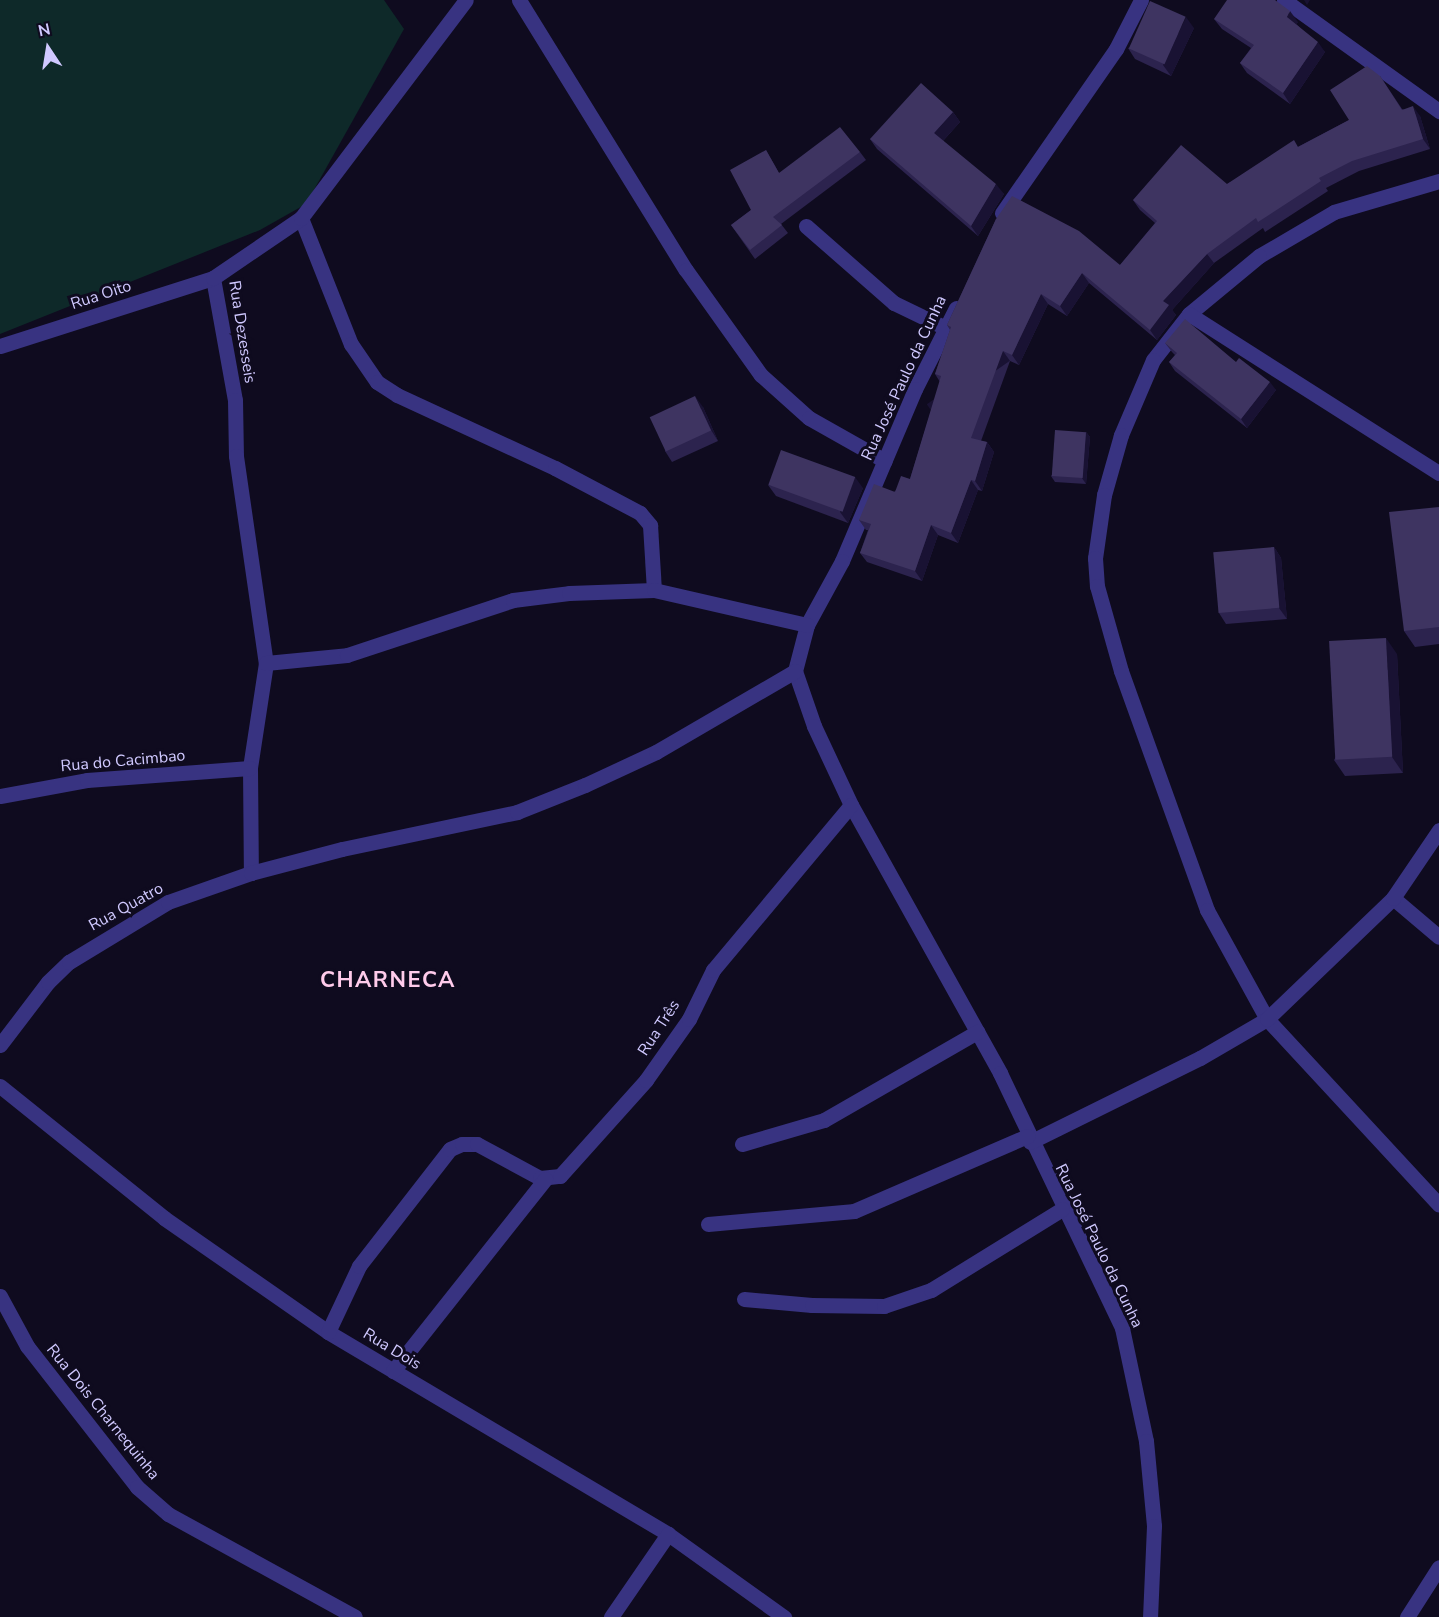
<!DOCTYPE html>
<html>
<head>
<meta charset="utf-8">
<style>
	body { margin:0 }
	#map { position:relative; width:1439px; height:1617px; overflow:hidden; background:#0f0b1f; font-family:"Nunito Sans",sans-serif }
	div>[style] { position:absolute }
	.green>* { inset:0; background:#0e2929 }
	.minor>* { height:15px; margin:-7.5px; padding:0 7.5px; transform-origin:7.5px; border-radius:7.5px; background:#383381 }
	.wall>* { inset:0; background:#2c234e }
	.shaded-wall>* { inset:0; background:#191233; transform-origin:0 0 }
	.building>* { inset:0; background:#3e3461; transform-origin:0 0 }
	span { translate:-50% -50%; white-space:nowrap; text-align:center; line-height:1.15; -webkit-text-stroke:6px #0f0b1f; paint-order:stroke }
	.street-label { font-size:16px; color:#d0c9ff }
	.district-label { font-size:22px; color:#ffcbeb; font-weight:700; letter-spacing:1.5px }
	.north { position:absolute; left:18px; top:18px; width:60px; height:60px; -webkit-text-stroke:4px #0f0b1f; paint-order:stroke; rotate:348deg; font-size:16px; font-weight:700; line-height:24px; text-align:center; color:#d0c9ff }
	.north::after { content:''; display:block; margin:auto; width:21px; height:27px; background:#d0c9ff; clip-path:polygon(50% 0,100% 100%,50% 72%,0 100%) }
</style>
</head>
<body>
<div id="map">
	<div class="green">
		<div style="clip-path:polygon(0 0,384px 0,404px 29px,306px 204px,260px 230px,0 334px)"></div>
	</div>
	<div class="minor">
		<div style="left:519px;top:0;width:317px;rotate:58.3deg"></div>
		<div style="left:686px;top:270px;width:129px;rotate:54.5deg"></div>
		<div style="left:761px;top:375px;width:64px;rotate:41.9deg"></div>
		<div style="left:809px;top:418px;width:87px;rotate:29.5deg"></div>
		<div style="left:1284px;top:0;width:191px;rotate:35.6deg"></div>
		<div style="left:1439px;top:181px;width:109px;rotate:163.6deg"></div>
		<div style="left:1334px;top:212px;width:87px;rotate:149.6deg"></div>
		<div style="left:1259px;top:256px;width:91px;rotate:140.4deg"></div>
		<div style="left:1189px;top:314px;width:58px;rotate:128deg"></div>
		<div style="left:1153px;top:360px;width:82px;rotate:113.1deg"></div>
		<div style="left:1121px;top:435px;width:62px;rotate:105.8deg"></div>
		<div style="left:1104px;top:495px;width:64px;rotate:98.1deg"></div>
		<div style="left:1095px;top:558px;width:28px;rotate:86deg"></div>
		<div style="left:1097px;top:586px;width:88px;rotate:74.2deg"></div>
		<div style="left:1121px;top:671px;width:254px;rotate:70.2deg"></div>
		<div style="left:1207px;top:910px;width:124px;rotate:61.2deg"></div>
		<div style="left:1267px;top:1019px;width:253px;rotate:47.2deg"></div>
		<div style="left:1002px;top:213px;width:200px;rotate:-55.2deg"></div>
		<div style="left:1116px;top:49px;width:55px;rotate:-63deg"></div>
		<div style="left:301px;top:218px;width:136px;rotate:68.4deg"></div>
		<div style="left:351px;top:344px;width:46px;rotate:55.6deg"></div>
		<div style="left:377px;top:382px;width:24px;rotate:33deg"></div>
		<div style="left:397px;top:395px;width:174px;rotate:24.8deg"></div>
		<div style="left:555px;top:468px;width:96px;rotate:27.9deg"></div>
		<div style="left:640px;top:513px;width:16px;rotate:50deg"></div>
		<div style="left:650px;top:525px;width:65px;rotate:86.5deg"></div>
		<div style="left:806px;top:226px;width:117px;rotate:41.2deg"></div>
		<div style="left:894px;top:303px;width:58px;rotate:25.7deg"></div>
		<div style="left:213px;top:278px;width:124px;rotate:79.8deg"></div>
		<div style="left:235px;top:400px;width:56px;rotate:89deg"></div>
		<div style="left:236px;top:456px;width:209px;rotate:81.8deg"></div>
		<div style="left:266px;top:663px;width:106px;rotate:98.7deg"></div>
		<div style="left:250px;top:768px;width:105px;rotate:89.5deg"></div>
		<div style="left:956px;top:308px;width:91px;rotate:116.8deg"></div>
		<div style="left:915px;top:389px;width:187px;rotate:113deg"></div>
		<div style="left:842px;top:561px;width:73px;rotate:118.7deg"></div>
		<div style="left:807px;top:625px;width:48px;rotate:104.6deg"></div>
		<div style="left:795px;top:671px;width:58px;rotate:70.9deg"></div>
		<div style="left:814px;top:726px;width:87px;rotate:64.9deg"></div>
		<div style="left:851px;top:805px;width:307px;rotate:60.9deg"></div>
		<div style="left:1000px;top:1073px;width:283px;rotate:64.4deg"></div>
		<div style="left:1122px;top:1328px;width:116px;rotate:78deg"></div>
		<div style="left:1146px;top:1441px;width:85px;rotate:84.6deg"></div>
		<div style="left:1154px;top:1526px;width:91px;rotate:92.5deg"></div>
		<div style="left:1189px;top:314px;width:296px;rotate:32.5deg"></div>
		<div style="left:0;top:346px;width:224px;rotate:-17.7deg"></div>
		<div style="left:213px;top:278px;width:107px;rotate:-34.3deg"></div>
		<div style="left:301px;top:218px;width:273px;rotate:-52.9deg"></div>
		<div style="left:266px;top:663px;width:81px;rotate:-5.6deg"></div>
		<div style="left:347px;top:655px;width:175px;rotate:-18.3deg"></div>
		<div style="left:513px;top:600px;width:56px;rotate:-7.1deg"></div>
		<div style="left:569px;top:593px;width:85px;rotate:-2deg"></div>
		<div style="left:654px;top:590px;width:157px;rotate:12.9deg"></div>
		<div style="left:0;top:796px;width:88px;rotate:-10.4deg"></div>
		<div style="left:87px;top:780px;width:163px;rotate:-4.2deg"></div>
		<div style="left:1393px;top:898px;width:60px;rotate:40.3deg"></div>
		<div style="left:0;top:1045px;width:79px;rotate:-52.7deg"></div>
		<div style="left:48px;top:982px;width:29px;rotate:-44deg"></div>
		<div style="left:69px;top:962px;width:116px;rotate:-31.2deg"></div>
		<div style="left:168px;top:902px;width:88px;rotate:-19.3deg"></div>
		<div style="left:251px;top:873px;width:94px;rotate:-14.8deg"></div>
		<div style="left:342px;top:849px;width:179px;rotate:-11.9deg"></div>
		<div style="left:517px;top:812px;width:73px;rotate:-21.7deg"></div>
		<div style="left:585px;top:785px;width:78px;rotate:-24.9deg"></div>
		<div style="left:656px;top:752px;width:161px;rotate:-30.2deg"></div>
		<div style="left:0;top:1086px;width:211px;rotate:38.8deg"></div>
		<div style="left:164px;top:1218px;width:200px;rotate:34.8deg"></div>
		<div style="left:328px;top:1332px;width:395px;rotate:30.7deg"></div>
		<div style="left:668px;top:1534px;width:143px;rotate:35.6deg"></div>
		<div style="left:1030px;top:1142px;width:190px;rotate:-26.3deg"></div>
		<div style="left:1200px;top:1058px;width:78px;rotate:-30.2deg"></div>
		<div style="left:1267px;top:1019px;width:175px;rotate:-43.8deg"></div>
		<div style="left:1393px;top:898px;width:82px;rotate:-55.9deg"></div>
		<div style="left:742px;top:1144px;width:85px;rotate:-16.3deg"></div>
		<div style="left:824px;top:1120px;width:177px;rotate:-29.9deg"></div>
		<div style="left:708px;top:1224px;width:147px;rotate:-5.1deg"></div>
		<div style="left:854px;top:1211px;width:189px;rotate:-23.4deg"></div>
		<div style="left:0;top:1296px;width:57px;rotate:61.6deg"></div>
		<div style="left:27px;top:1346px;width:179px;rotate:52deg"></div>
		<div style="left:137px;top:1487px;width:41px;rotate:41.1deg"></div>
		<div style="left:168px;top:1514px;width:213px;rotate:28.8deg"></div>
		<div style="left:744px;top:1299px;width:68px;rotate:5deg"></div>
		<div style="left:812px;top:1305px;width:72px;rotate:0.8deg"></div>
		<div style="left:884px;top:1306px;width:50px;rotate:-18.8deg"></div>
		<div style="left:931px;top:1290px;width:154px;rotate:-31.7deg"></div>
		<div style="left:328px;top:1332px;width:73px;rotate:-64.8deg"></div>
		<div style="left:359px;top:1266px;width:148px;rotate:-52.1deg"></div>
		<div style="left:450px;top:1149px;width:13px;rotate:-23deg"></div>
		<div style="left:462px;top:1144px;width:15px"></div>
		<div style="left:477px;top:1144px;width:72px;rotate:28.4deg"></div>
		<div style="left:540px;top:1178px;width:20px;rotate:-6deg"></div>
		<div style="left:560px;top:1176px;width:129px;rotate:-48.1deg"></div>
		<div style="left:646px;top:1080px;width:75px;rotate:-54.8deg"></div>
		<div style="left:689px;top:1019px;width:55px;rotate:-63.9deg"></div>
		<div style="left:713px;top:970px;width:215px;rotate:-50.1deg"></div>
		<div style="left:393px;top:1371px;width:245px;rotate:-51.6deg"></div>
		<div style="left:611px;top:1617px;width:101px;rotate:-55.5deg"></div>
		<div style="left:1407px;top:1617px;width:59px;rotate:-57.4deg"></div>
	</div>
	<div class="wall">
		<div style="clip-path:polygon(1214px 19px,1298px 22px,1296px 24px,1325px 52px,1290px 104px,1247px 73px,1240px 63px,1251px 48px,1222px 29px)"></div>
		<div style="clip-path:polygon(1194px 28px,1171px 76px,1135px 59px,1128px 48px)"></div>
		<div style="clip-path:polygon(1380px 76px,1402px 109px,1420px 116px,1430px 149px,1359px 171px,1326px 188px,1328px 191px,1265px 232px,1263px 228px,1214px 263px,1172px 310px,1176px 315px,1157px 340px,1089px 283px,1067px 316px,1048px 304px,1019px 365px,1010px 361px,981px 441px,987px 442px,994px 452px,982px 491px,978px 490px,958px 543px,938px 535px,922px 581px,867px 562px,860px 553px,868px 530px,866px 530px,859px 520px,910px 479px,940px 382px,935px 374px,950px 330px,947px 325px,996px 219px,1120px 265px,1155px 223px,1140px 210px,1133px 200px,1227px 184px,1349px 120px)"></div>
		<div style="clip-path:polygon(953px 112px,960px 122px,943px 141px,1004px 194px,978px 236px,877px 149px,870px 139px)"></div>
		<div style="clip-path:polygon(766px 150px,779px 173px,860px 152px,866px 160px,781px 224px,788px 233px,755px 259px,731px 225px,751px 210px)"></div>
		<div style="clip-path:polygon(1165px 343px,1236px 362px,1276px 390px,1247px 428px,1175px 371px,1169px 362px,1175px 355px,1172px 352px)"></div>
		<div style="clip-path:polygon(703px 407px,718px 441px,672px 462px,665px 451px)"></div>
		<div style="clip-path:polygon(1086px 432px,1090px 437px,1086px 484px,1055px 482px,1051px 476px)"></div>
		<div style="clip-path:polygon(768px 485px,863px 488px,848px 523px,776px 496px)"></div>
		<div style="clip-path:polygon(1439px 507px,1439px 644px,1415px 647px,1404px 631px)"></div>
		<div style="clip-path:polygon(1274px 547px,1281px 558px,1287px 619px,1226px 624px,1219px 613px)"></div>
		<div style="clip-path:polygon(1397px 654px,1403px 773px,1345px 776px,1334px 760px)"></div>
	</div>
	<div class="shaded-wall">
		<div style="clip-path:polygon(1304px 0,1310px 0,1307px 5px)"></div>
		<div style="clip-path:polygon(1290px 11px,1298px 22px,1294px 28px,1287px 17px)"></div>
		<div style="clip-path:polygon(1186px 17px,1194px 28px,1171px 76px,1163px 65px)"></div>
		<div style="clip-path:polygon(1318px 42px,1325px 52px,1290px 104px,1283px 93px)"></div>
		<div style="clip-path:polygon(1413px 106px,1420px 116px,1430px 149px,1423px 139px)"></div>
		<div style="clip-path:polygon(953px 112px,960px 122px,941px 143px,934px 133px)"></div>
		<div style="clip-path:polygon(996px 184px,1004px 194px,978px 236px,971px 226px)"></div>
		<div style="clip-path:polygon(1207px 254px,1214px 263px,1172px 310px,1176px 315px,1157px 340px,1150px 330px,1163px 301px)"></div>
		<div style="clip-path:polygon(1082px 273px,1089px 283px,1067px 316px,1060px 306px)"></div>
		<div style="clip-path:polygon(1041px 294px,1048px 304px,1019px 365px,1012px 355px)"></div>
		<div style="left:1003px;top:351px;width:12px;height:93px;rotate:55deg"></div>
		<div style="clip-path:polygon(1270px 382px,1276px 390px,1247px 428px,1241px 419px)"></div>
		<div style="clip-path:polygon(695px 396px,703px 407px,718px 441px,711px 430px)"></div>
		<div style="clip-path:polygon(1086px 432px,1090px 437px,1086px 484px,1082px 478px)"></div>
		<div style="clip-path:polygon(987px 442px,994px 452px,982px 491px,975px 481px)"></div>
		<div style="clip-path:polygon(855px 477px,863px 488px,848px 523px,840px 512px)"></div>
		<div style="clip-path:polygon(971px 480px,978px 490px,958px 543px,951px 533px)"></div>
		<div style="clip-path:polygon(931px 525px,938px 535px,922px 581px,915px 571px)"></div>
		<div style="clip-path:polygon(1274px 547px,1281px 558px,1287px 619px,1279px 608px)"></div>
		<div style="clip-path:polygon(1386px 638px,1397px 654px,1403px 773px,1392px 757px)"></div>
	</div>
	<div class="building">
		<div style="clip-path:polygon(1227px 0,1275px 0,1290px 11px,1287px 17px,1318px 42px,1283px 93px,1240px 63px,1254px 45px,1214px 19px)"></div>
		<div style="left:1150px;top:1px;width:39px;height:52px;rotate:24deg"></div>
		<div style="clip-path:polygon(1367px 66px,1380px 76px,1402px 110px,1413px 106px,1423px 139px,1352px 161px,1319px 178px,1321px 181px,1258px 222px,1256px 218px,1207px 254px,1163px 301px,1169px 305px,1150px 330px,1082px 273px,1060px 306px,1041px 294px,1012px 355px,1003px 351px,971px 438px,987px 442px,975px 481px,971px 480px,951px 533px,931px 525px,915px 571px,860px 553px,871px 524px,859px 520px,874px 484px,895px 492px,901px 476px,910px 479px,941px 376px,935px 374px,951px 327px,947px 325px,996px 219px,1012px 196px,1079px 231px,1120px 265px,1157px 221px,1133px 200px,1181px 145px,1227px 184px,1294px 140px,1298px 147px,1349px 120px,1330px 90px)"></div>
		<div style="clip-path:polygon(921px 83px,953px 112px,934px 133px,996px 184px,971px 226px,870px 139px)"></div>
		<div style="clip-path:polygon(840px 127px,860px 152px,773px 217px,782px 225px,750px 250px,731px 225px,751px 210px,730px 170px,766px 150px,779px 173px)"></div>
		<div style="clip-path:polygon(1185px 319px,1236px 362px,1239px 358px,1270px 382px,1241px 419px,1169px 362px,1177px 353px,1165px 343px)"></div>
		<div style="left:695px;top:396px;width:38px;height:50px;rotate:65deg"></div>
		<div style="left:1055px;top:430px;width:31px;height:46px;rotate:4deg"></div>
		<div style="left:781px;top:450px;width:79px;height:37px;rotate:20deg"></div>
		<div style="clip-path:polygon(1439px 507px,1439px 627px,1404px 631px,1389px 512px)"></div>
		<div style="left:1274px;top:547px;width:61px;height:61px;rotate:85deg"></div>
		<div style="left:1386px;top:638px;width:119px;height:57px;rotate:87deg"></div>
	</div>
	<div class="street-label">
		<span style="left:101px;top:295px;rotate:-18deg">Rua Oito</span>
		<span style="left:242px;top:332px;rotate:81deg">Rua Dezesseis</span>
		<span style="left:904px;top:378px;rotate:-65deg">Rua José Paulo da Cunha</span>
		<span style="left:123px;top:761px;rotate:-5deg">Rua do Cacimbao</span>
		<span style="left:126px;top:907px;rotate:-29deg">Rua Quatro</span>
		<span style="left:659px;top:1028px;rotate:-57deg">Rua Três</span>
		<span style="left:1099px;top:1246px;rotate:64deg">Rua José Paulo da Cunha</span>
		<span style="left:392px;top:1349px;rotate:31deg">Rua Dois</span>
		<span style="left:103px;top:1412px;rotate:51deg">Rua Dois Charnequinha</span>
	</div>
	<div class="district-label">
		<span style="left:388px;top:981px">CHARNECA</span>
	</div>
	<div class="north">N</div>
</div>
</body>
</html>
